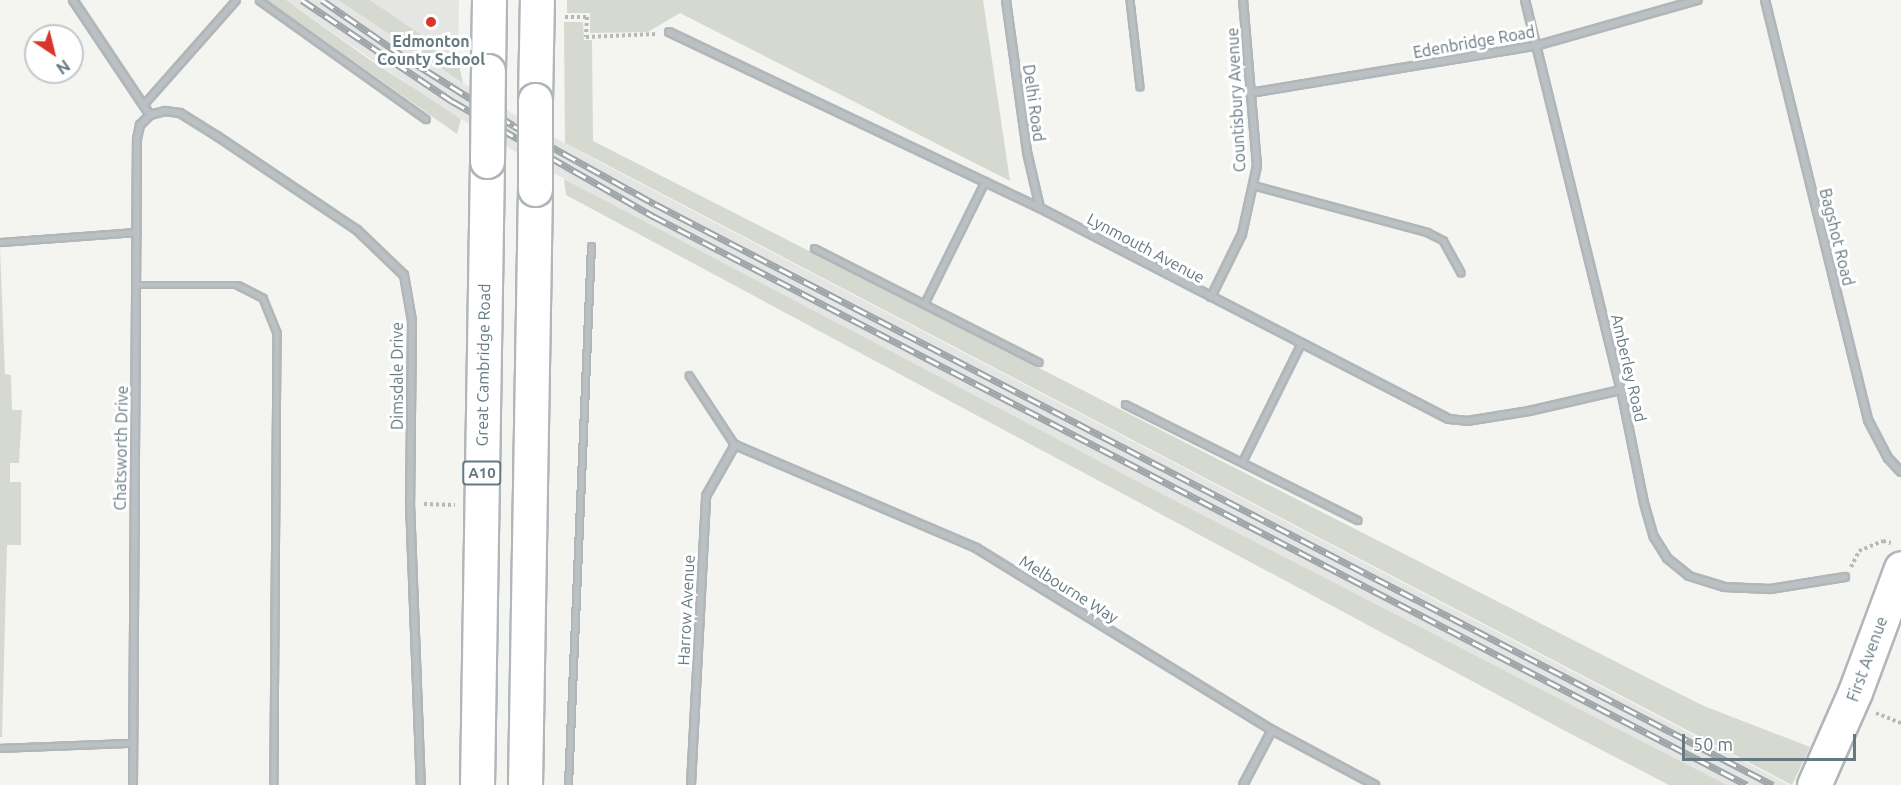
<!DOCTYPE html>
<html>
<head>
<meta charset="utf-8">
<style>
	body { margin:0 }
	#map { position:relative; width:1901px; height:785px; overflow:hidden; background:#f4f4f0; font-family:Ubuntu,sans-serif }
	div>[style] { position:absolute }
	.built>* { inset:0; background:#e5e5e4 }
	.green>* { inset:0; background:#d5d9d0 }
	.path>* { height:4px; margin-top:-2px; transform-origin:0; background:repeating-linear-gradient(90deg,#b5b9ba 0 3px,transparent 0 6px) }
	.roads { filter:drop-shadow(2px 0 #b0b6b9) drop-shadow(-2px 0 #b0b6b9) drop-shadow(0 2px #b0b6b9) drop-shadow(0 -2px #b0b6b9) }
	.lane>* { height:4.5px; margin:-2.25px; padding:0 2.25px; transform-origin:2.25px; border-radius:2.25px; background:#bbc0c2 }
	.street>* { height:6px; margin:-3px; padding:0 3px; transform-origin:3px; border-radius:3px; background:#bbc0c2 }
	.secondary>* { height:33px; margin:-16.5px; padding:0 16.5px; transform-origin:16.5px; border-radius:16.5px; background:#fff }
	.highway>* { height:33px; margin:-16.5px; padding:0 16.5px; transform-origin:16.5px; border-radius:16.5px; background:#fff }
	.rail>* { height:7px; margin-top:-3.5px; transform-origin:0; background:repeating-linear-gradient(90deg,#fff 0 14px,#9da5a8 0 28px); box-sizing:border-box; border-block:2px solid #9da5a8 }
	.bridges { filter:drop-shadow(2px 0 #b0b5b7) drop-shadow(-2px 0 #b0b5b7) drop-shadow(0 2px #b0b5b7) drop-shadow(0 -2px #b0b5b7) }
	.highway-bridge>* { height:33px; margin:-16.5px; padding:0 16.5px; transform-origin:16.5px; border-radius:16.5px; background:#fff }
	.dots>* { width:16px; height:16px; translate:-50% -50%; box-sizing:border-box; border:3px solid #fff; border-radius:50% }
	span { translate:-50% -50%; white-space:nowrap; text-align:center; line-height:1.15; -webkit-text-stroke:6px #fff; paint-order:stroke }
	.shield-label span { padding:2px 4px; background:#fff; border:2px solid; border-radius:4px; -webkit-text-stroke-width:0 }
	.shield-label { font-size:15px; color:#657980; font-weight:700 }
	.poi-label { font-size:16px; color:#657980; font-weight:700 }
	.street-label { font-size:16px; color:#657980 }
	.north { position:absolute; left:24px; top:24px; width:60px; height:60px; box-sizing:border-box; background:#fff; border:2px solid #c1c9cc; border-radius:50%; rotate:145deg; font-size:16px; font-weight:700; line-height:24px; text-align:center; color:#657980 }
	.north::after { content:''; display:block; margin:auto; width:21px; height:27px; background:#d9352c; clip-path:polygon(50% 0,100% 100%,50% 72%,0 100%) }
	.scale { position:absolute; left:1682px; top:734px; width:174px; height:27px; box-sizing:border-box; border:3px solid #657980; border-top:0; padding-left:8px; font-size:18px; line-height:21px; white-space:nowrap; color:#657980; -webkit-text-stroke:4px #fff; paint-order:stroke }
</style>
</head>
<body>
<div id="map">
	<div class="built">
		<div style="clip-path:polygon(286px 0,338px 0,463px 83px,528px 123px,607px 166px,1789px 785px,1727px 785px,1133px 479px,668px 236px,514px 151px,433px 102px)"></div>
		<div style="clip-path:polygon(370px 0,459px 0,458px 60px,435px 45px)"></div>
	</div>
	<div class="green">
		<div style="clip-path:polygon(267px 0,286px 0,370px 60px,461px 119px,457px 134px)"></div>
		<div style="clip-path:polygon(338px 0,370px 0,458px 60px,463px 83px)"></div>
		<div style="clip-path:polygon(567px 0,983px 0,1010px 181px,680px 13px,648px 32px,590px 33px,590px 13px,567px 13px)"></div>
		<div style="clip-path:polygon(564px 22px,583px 22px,584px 40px,592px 40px,593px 141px,1644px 676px,1704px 706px,1810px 747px,1792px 785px,565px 143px)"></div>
		<div style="clip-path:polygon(564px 179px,1133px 479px,1727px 785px,1669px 785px,1569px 733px,566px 195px)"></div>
		<div style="clip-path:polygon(0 247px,5px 374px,11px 375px,12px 410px,22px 410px,19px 463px,10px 463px,10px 482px,21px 482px,21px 545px,7px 545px,2px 737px,0 737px)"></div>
	</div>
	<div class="path">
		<div style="left:565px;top:17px;width:22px"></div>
		<div style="left:587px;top:17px;width:20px;rotate:93deg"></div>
		<div style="left:586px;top:37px;width:70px;rotate:-2.5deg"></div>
		<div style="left:424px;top:504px;width:31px;rotate:2deg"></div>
		<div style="left:1851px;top:567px;width:18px;rotate:-63deg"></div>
		<div style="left:1859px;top:551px;width:26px;rotate:-23deg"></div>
		<div style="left:1883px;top:541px;width:8px;rotate:14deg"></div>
		<div style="left:1876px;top:713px;width:27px;rotate:22deg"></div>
	</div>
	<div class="roads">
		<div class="lane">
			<div style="left:259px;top:0;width:205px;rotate:35.5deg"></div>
			<div style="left:1130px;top:0;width:87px;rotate:83.4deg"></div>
			<div style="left:143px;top:105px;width:140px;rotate:-48.5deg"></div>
			<div style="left:1253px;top:185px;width:180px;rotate:15.1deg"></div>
			<div style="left:1427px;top:232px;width:18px;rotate:27deg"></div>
			<div style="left:1443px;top:240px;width:37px;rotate:61deg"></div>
			<div style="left:0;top:242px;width:137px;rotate:-4.2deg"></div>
			<div style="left:814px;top:248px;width:252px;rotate:26.9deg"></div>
			<div style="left:136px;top:285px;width:102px"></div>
			<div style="left:238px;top:285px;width:28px;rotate:27deg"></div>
			<div style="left:263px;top:298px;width:38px;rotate:68deg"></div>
			<div style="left:277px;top:333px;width:452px;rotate:90.4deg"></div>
			<div style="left:924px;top:304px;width:137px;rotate:-63.6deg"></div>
			<div style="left:689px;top:375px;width:84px;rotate:56.7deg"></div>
			<div style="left:1125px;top:404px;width:260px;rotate:26.5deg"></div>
			<div style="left:1242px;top:462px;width:133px;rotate:-63.6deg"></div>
			<div style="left:0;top:748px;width:131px;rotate:-2.2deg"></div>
			<div style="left:568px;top:785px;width:539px;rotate:-87.56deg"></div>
		</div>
		<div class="street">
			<div style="left:73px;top:0;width:138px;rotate:56.2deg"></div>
			<div style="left:1006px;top:0;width:153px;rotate:82.1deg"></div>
			<div style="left:1027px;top:152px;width:57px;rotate:76.9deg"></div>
			<div style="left:1525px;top:0;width:402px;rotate:76.2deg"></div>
			<div style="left:1621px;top:390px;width:115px;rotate:78.5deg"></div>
			<div style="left:1644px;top:503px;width:35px;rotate:74deg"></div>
			<div style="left:1654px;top:537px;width:25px;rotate:58deg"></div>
			<div style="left:1667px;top:558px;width:28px;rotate:39deg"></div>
			<div style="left:1689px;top:576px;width:37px;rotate:17deg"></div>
			<div style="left:1724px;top:587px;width:46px;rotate:2.5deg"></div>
			<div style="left:1770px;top:589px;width:76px;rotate:-9.1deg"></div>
			<div style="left:1765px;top:0;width:432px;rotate:76.2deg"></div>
			<div style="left:1868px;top:420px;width:43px;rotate:62.2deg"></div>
			<div style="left:1888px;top:458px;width:19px;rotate:47deg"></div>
			<div style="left:669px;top:32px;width:411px;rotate:25.4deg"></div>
			<div style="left:1040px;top:208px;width:460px;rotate:27.3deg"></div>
			<div style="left:1449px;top:419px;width:18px;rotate:6deg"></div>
			<div style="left:1467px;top:421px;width:63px;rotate:-9.2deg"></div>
			<div style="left:1529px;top:411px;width:94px;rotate:-12.9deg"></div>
			<div style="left:1250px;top:93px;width:289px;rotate:-9.4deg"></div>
			<div style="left:1535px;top:46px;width:169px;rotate:-15.8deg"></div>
			<div style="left:1211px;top:297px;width:70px;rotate:-63.8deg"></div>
			<div style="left:1242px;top:234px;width:70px;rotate:-77.6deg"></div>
			<div style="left:1257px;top:166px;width:167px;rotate:-94.8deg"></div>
			<div style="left:133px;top:785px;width:646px;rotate:-89.65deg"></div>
			<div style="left:137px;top:139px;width:14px;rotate:-78deg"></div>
			<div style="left:140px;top:125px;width:14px;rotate:-45deg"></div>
			<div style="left:150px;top:115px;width:16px;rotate:-15deg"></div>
			<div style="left:165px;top:111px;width:15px;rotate:8deg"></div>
			<div style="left:180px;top:113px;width:44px;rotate:31.9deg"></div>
			<div style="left:217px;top:136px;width:169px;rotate:33.9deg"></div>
			<div style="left:357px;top:230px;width:65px;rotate:43.8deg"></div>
			<div style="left:404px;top:275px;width:47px;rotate:80.1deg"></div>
			<div style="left:412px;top:321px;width:182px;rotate:90.6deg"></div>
			<div style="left:410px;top:503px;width:282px;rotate:87.8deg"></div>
			<div style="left:691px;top:785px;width:289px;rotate:-87deg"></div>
			<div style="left:706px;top:496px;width:59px;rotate:-60.4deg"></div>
			<div style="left:735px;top:445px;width:262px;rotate:23.1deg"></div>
			<div style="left:976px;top:548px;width:347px;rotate:31.6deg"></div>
			<div style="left:1272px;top:730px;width:117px;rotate:28.1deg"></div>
			<div style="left:1243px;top:785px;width:62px;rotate:-62.2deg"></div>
		</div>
		<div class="secondary">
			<div style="left:1814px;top:785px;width:102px;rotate:-66.2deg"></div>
			<div style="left:1855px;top:692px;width:132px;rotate:-69.6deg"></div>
		</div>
		<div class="highway">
			<div style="left:488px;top:71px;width:71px;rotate:-89.2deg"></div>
			<div style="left:535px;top:100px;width:100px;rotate:-88.9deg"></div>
			<div style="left:477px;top:785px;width:624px;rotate:-89.08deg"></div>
			<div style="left:525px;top:785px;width:596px;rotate:-89.04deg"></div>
		</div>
	</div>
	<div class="rail">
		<div style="left:302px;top:0;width:181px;rotate:34deg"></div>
		<div style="left:452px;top:101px;width:232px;rotate:29.8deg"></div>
		<div style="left:653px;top:216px;width:1233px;rotate:27.48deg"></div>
		<div style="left:322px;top:0;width:98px;rotate:34.7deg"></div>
		<div style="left:403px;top:56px;width:131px;rotate:32.2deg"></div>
		<div style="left:514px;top:126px;width:161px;rotate:29deg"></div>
		<div style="left:655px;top:204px;width:1260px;rotate:27.46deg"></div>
	</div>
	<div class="bridges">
		<div class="highway-bridge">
			<div style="left:487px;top:161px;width:90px;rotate:-89.4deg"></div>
			<div style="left:535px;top:189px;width:89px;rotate:-90deg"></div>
		</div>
	</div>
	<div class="dots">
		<div style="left:431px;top:22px;background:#d9352c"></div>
	</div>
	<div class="shield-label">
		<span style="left:482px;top:473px">A10</span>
	</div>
	<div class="poi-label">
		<span style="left:431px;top:50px">Edmonton<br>County School</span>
	</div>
	<div class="street-label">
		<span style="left:1474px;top:42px;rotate:-10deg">Edenbridge Road</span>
		<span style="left:1236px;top:100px;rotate:-93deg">Countisbury Avenue</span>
		<span style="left:1034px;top:103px;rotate:82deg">Delhi Road</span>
		<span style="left:1837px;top:237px;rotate:76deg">Bagshot Road</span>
		<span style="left:1146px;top:248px;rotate:28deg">Lynmouth Avenue</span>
		<span style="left:483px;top:365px;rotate:-89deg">Great Cambridge Road</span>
		<span style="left:1629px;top:368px;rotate:77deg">Amberley Road</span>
		<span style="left:397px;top:376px;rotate:-90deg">Dimsdale Drive</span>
		<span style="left:121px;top:448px;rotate:-89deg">Chatsworth Drive</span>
		<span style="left:1069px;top:589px;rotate:32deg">Melbourne Way</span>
		<span style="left:686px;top:610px;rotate:-87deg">Harrow Avenue</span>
		<span style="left:1867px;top:659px;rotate:-70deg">First Avenue</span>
	</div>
	<div class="north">N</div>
	<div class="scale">50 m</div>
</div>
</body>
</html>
